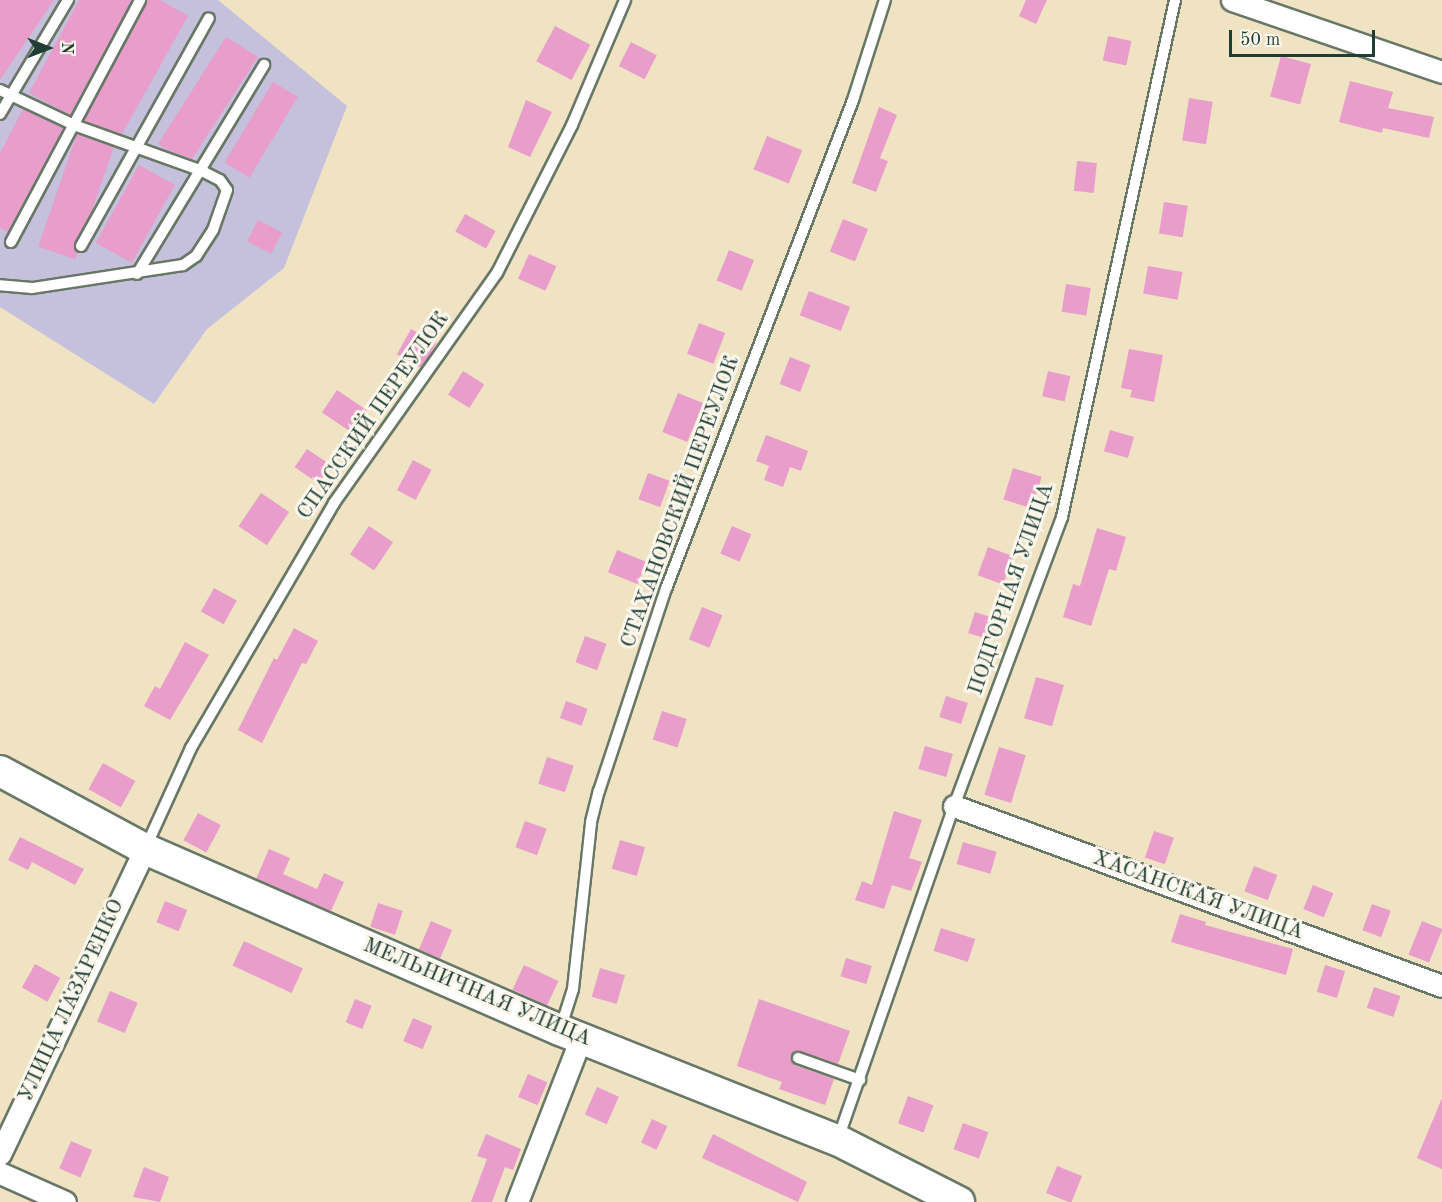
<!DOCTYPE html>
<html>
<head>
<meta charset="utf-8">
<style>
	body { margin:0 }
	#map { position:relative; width:1442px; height:1202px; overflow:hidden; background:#efe3c4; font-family:"Old Standard TT",serif }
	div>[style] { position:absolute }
	.industrial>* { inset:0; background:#c5c0db }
	.building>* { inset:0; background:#e89dcb; transform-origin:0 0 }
	.roads { filter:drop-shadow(2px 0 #687766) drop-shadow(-2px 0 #687766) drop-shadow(0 2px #687766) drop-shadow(0 -2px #687766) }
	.service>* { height:10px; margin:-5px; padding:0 5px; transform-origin:5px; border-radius:5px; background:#fff }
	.minor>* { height:21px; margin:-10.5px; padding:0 10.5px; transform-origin:10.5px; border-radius:10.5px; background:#fff }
	.secondary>* { height:30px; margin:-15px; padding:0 15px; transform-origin:15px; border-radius:15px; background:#fff }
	span { translate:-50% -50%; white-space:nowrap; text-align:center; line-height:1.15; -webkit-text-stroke:6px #fbf7ec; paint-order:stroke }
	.street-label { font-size:21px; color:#1f3d34 }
	.north { position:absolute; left:18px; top:18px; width:60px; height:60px; -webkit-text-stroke:4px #fbf7ec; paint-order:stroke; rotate:90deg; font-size:16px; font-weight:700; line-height:24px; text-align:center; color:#1f3d34 }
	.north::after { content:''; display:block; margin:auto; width:21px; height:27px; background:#1f3d34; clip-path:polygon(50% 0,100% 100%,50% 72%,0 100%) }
	.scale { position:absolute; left:1229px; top:30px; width:146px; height:27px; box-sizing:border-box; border:3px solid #1f3d34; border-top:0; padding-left:8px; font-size:18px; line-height:21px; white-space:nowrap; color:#1f3d34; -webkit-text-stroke:4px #fbf7ec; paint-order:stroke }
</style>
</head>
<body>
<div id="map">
	<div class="industrial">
		<div style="clip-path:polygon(0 0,218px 0,347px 106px,284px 268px,207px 329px,154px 404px,0 307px)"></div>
	</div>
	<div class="building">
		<div style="clip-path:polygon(0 0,54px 0,0 80px)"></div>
		<div style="clip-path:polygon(79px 0,132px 0,70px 115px,29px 93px)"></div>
		<div style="clip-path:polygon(147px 0,160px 0,188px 16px,122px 134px,84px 121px)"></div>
		<div style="clip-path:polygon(1026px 0,1047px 0,1036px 24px,1019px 16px)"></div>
		<div style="left:555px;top:26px;width:40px;height:40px;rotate:28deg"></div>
		<div style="left:1108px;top:36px;width:24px;height:25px;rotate:12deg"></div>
		<div style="clip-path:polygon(226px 37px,258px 57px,192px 159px,170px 151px,158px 144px)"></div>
		<div style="left:631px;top:42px;width:29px;height:27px;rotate:27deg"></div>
		<div style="left:1281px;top:56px;width:31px;height:42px;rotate:15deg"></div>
		<div style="clip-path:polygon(1350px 81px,1393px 92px,1388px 108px,1434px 117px,1429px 138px,1383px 128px,1382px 133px,1339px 122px)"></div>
		<div style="left:273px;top:82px;width:29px;height:94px;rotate:31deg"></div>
		<div style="left:1189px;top:98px;width:24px;height:43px;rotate:9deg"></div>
		<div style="clip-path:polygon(526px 100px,552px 112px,530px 157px,508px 147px)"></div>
		<div style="clip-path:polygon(879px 107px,897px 115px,880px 158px,888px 161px,876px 192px,852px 183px)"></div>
		<div style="clip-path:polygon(23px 109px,63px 128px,8px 232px,0 228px,0 153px)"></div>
		<div style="left:77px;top:134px;width:39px;height:119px;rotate:19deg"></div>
		<div style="left:767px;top:136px;width:38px;height:36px;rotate:22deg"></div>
		<div style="left:1077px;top:161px;width:20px;height:30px;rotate:6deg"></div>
		<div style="left:139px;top:165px;width:41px;height:89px;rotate:29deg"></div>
		<div style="left:1164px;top:202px;width:24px;height:32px;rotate:9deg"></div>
		<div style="left:465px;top:214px;width:35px;height:20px;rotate:29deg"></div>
		<div style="left:843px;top:219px;width:27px;height:35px;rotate:22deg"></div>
		<div style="left:258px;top:220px;width:27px;height:24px;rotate:27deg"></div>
		<div style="left:729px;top:250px;width:27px;height:33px;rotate:22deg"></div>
		<div style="left:529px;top:254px;width:30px;height:27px;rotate:24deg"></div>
		<div style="left:1148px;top:266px;width:35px;height:28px;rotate:10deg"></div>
		<div style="left:1066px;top:284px;width:25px;height:28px;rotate:9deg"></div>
		<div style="left:809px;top:291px;width:44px;height:26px;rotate:21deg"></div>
		<div style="left:699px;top:323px;width:28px;height:33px;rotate:21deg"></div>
		<div style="left:411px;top:329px;width:29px;height:29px;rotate:29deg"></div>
		<div style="clip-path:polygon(1129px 349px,1163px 355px,1154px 402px,1130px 397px,1132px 390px,1121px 388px)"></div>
		<div style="left:790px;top:357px;width:22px;height:29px;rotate:21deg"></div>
		<div style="left:463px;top:371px;width:25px;height:28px;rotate:32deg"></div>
		<div style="left:1048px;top:371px;width:23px;height:26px;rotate:13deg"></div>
		<div style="left:337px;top:390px;width:36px;height:27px;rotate:34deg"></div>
		<div style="left:678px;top:393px;width:27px;height:42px;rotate:22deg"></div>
		<div style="left:1110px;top:430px;width:25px;height:22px;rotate:16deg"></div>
		<div style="clip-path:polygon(766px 435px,808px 451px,801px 471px,790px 467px,783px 487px,764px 480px,769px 466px,756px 461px)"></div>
		<div style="left:307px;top:449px;width:29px;height:22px;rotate:34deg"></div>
		<div style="left:413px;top:460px;width:21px;height:34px;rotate:28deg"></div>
		<div style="left:1013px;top:468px;width:30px;height:33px;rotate:17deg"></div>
		<div style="left:648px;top:473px;width:23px;height:28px;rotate:20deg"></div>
		<div style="left:261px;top:493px;width:34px;height:40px;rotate:34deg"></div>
		<div style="left:369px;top:526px;width:29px;height:34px;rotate:34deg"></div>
		<div style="left:732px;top:526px;width:21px;height:30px;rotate:23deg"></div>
		<div style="clip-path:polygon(1097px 528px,1126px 537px,1116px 571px,1109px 569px,1091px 626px,1063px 617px,1073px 584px,1080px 586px)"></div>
		<div style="left:988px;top:547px;width:27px;height:30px;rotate:20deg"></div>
		<div style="left:617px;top:550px;width:32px;height:24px;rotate:22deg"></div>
		<div style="left:214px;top:588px;width:26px;height:27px;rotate:29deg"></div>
		<div style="left:702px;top:607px;width:22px;height:35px;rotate:22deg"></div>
		<div style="left:975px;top:612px;width:22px;height:22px;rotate:18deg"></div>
		<div style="clip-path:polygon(294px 628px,318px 641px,306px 664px,302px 663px,262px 743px,238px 730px,274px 658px,277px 660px)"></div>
		<div style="left:585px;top:636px;width:23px;height:28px;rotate:20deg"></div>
		<div style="clip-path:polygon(185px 642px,209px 655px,170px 720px,144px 706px,155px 686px,160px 689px)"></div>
		<div style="left:1036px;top:677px;width:29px;height:43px;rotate:16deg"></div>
		<div style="left:946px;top:696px;width:23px;height:22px;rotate:18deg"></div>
		<div style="left:566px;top:701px;width:23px;height:18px;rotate:20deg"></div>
		<div style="left:662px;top:711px;width:26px;height:30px;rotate:18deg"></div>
		<div style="left:925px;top:746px;width:29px;height:24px;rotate:16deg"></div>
		<div style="left:999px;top:747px;width:28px;height:50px;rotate:17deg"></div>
		<div style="left:547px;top:757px;width:28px;height:28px;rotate:18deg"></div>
		<div style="left:103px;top:763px;width:37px;height:30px;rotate:29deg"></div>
		<div style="clip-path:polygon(894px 811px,922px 820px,909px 858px,922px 862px,911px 891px,892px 885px,884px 909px,855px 900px,862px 881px,872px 885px)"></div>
		<div style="left:198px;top:813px;width:26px;height:31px;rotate:28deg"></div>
		<div style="left:525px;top:821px;width:23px;height:28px;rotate:20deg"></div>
		<div style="left:1154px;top:831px;width:21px;height:28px;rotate:19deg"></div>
		<div style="clip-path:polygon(20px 837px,84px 869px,75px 885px,32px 862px,28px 870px,8px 860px)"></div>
		<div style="left:620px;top:840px;width:26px;height:30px;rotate:16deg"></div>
		<div style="left:963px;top:842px;width:35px;height:23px;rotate:16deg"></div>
		<div style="clip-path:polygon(269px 849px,290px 858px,283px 874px,317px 889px,324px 873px,344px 882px,331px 911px,256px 879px)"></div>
		<div style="left:1254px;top:866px;width:25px;height:27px;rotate:21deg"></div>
		<div style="left:1313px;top:885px;width:22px;height:26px;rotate:22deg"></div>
		<div style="left:165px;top:901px;width:24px;height:23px;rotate:22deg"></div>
		<div style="left:378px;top:903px;width:26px;height:25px;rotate:18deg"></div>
		<div style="left:1372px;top:904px;width:20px;height:28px;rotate:20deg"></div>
		<div style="clip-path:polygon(1180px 914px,1206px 922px,1205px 925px,1293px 949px,1286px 975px,1171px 942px)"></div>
		<div style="left:431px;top:921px;width:23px;height:31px;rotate:23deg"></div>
		<div style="left:1422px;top:921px;width:22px;height:36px;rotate:22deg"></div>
		<div style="left:941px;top:928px;width:36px;height:24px;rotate:18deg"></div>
		<div style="left:244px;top:941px;width:65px;height:27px;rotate:25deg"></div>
		<div style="left:846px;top:958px;width:27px;height:19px;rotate:17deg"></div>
		<div style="left:35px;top:964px;width:29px;height:27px;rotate:29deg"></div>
		<div style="left:524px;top:965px;width:38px;height:27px;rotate:25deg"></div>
		<div style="left:1325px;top:965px;width:21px;height:28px;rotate:17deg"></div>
		<div style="left:600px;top:968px;width:26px;height:30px;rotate:16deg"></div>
		<div style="left:1374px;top:987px;width:28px;height:22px;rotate:19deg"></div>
		<div style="left:110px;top:991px;width:30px;height:33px;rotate:23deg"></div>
		<div style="left:355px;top:999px;width:18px;height:25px;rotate:22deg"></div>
		<div style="clip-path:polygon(759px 999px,850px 1031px,838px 1064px,800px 1051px,791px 1056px,795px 1065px,834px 1079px,825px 1105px,779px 1089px,782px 1082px,737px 1066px)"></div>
		<div style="left:413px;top:1018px;width:21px;height:25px;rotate:23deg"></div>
		<div style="left:528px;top:1074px;width:21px;height:25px;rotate:23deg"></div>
		<div style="left:597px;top:1087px;width:24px;height:30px;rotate:24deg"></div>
		<div style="left:908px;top:1096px;width:27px;height:29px;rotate:20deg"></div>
		<div style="clip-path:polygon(1442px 1098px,1442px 1169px,1417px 1158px)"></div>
		<div style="left:652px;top:1119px;width:17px;height:26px;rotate:25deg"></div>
		<div style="left:963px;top:1123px;width:27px;height:28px;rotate:20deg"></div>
		<div style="clip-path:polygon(486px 1134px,521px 1149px,513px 1170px,505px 1167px,492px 1202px,471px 1202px,487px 1159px,477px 1156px)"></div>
		<div style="clip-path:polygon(713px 1134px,807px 1182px,798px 1202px,702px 1158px)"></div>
		<div style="left:71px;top:1141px;width:23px;height:30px;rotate:23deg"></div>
		<div style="left:1057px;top:1166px;width:27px;height:29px;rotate:22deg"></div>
		<div style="clip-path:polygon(144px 1167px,169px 1177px,160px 1202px,133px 1197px)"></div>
	</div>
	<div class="roads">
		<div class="service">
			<div style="left:0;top:90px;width:82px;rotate:25.3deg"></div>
			<div style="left:74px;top:125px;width:134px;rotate:19.7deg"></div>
			<div style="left:200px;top:170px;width:22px;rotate:27deg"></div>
			<div style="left:220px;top:180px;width:12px;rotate:55deg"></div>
			<div style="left:227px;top:190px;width:42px;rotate:109.3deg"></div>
			<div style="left:213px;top:230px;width:31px;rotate:123deg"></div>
			<div style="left:196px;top:256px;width:16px;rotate:145deg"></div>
			<div style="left:183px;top:265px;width:153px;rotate:171.3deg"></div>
			<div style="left:32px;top:288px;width:32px;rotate:-175deg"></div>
			<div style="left:0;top:114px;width:133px;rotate:-59.2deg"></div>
			<div style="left:11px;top:242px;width:274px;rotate:-61.9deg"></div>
			<div style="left:81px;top:246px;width:261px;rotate:-60.7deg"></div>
			<div style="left:137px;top:274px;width:245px;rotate:-58.7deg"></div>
			<div style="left:145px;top:849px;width:111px;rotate:-65.5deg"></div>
			<div style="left:191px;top:748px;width:284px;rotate:-59.7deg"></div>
			<div style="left:334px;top:503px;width:282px;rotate:-54.7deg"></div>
			<div style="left:497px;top:273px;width:166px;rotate:-63.1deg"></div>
			<div style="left:572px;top:125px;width:136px;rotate:-67deg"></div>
			<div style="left:560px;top:1030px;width:43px;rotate:-72.4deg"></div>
			<div style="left:573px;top:989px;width:168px;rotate:-83.8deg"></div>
			<div style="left:591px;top:822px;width:32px;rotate:-76deg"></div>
			<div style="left:599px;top:791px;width:213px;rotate:-71.7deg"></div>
			<div style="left:666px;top:589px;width:524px;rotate:-69.07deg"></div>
			<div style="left:853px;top:100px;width:105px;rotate:-72.3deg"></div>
			<div style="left:798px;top:1058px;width:66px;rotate:19.5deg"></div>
			<div style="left:838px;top:1139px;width:353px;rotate:-70.8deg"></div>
			<div style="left:954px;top:806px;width:309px;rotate:-69.5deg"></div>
			<div style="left:1062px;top:517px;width:529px;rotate:-77.67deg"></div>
		</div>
		<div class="minor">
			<div style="left:1232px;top:0;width:222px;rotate:18.9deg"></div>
			<div style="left:954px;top:806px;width:520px;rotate:20.25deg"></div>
			<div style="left:0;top:1154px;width:338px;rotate:-64.6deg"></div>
			<div style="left:0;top:1173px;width:71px;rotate:24deg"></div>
			<div style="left:517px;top:1202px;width:176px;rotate:-68.7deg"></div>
		</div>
		<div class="secondary">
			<div style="left:0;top:771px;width:165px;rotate:28.3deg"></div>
			<div style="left:145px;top:849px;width:453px;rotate:23.6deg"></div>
			<div style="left:560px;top:1030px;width:298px;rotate:21.7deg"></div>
			<div style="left:837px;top:1140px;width:137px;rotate:26.9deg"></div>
		</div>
	</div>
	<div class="street-label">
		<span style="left:374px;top:416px;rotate:-55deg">СПАССКИЙ ПЕРЕУЛОК</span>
		<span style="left:681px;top:502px;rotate:-70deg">СТАХАНОВСКИЙ ПЕРЕУЛОК</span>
		<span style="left:1012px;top:589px;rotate:-71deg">ПОДГОРНАЯ УЛИЦА</span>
		<span style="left:1198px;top:896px;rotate:20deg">ХАСАНСКАЯ УЛИЦА</span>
		<span style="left:477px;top:993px;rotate:23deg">МЕЛЬНИЧНАЯ УЛИЦА</span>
		<span style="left:72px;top:1001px;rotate:-65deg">УЛИЦА ЛАЗАРЕНКО</span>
	</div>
	<div class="north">N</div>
	<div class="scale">50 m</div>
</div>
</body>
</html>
